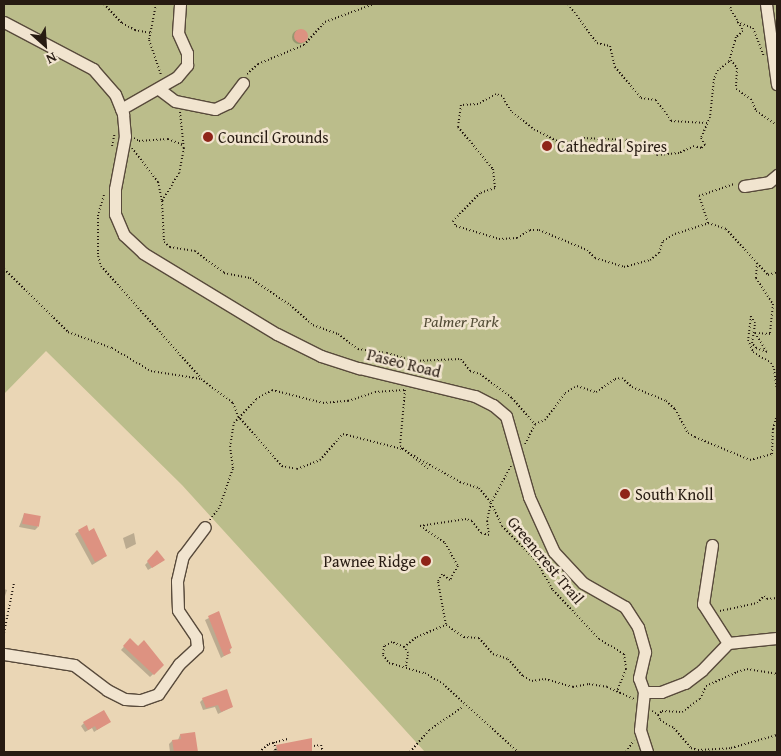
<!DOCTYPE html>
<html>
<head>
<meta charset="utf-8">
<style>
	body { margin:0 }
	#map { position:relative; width:781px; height:756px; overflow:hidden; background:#ead6b5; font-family:"Gentium Book Plus",serif }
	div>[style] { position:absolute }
	.green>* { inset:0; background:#bbbd8b }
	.shadow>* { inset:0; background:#0003; transform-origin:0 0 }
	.round { border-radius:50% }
	.building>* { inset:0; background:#dd9281; transform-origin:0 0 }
	.path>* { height:2px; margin-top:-1px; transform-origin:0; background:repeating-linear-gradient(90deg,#271b12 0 1px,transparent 0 3.5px) }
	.roads { filter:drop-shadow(1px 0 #584a3b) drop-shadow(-1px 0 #584a3b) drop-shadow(0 1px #584a3b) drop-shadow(0 -1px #584a3b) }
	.minor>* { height:11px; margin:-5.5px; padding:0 5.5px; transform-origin:5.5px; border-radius:5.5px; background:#f1e4cf }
	.dots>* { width:14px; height:14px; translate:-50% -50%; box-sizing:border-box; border:2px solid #f1e4cf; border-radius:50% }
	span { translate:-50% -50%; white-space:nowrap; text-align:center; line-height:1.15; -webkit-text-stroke:5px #f1e4cf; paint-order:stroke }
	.poi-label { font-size:16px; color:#271b12 }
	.left { translate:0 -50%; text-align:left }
	.right { translate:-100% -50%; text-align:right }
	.park-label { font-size:16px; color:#534c36; font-style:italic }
	.street-label { font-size:16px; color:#271b12 }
	.frame { position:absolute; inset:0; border:5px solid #271b12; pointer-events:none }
	.north { position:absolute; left:20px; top:20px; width:50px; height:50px; -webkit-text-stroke:4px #f1e4cf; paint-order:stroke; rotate:154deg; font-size:14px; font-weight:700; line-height:20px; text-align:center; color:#271b12 }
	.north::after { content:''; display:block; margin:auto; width:18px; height:22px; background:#271b12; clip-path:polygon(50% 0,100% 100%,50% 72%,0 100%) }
</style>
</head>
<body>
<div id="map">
	<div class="green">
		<div style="clip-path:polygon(4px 4px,777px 4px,777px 752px,425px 752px,182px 485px,46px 351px,4px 394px)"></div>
	</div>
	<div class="shadow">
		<div class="round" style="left:292px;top:30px;width:14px;height:14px"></div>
		<div style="left:211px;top:134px;width:6px;height:10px;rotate:81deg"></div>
		<div style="clip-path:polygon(24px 514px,38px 527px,35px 530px,19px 527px)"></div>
		<div style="clip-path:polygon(79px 531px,105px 556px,102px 559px,92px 565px,75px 534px)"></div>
		<div style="clip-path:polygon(134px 533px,136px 544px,126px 549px,123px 538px)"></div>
		<div style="clip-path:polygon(157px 552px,164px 560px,148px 570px,145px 565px)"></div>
		<div style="clip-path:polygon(4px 589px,7px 590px,4px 599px)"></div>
		<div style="clip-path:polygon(219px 613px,231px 648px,229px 653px,221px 658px,205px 620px)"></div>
		<div style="clip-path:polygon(130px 640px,163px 665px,150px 677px,121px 650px)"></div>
		<div style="clip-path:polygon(203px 699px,232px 707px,218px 714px,215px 707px,203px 710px,200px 702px)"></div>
		<div style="clip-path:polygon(84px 723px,106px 724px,94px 732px,92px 728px,85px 732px,81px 726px)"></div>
		<div style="clip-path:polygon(194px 733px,197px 752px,170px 752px,169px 744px,172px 741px,178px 740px,180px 735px)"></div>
		<div style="clip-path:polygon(311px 739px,311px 752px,272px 752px,277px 746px)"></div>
	</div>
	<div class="building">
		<div class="round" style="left:294px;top:29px;width:14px;height:14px"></div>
		<div style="left:24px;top:513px;width:17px;height:11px;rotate:10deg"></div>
		<div style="clip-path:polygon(87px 525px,89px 531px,94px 528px,107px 556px,95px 562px,78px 530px)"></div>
		<div style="clip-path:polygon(157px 550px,165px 560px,152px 568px,147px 561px)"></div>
		<div style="clip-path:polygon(219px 611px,232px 648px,229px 649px,231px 653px,224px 656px,208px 616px)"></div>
		<div style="clip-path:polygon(130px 638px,138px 646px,144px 640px,164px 665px,154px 675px,123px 646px)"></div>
		<div style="clip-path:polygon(227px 689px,233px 707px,221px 712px,218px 705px,206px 708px,202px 698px)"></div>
		<div style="clip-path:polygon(104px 710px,111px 722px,97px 730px,95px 726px,88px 730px,83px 722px)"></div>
		<div style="clip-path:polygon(195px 732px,198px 752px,174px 752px,172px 740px,181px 739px,180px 734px)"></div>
		<div style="clip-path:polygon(312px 738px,312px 752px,278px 752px,276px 745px)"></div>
	</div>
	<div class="path">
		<div style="left:104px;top:4px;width:26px;rotate:47deg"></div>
		<div style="left:122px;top:23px;width:15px;rotate:28deg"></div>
		<div style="left:135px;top:30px;width:16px;rotate:11deg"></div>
		<div style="left:156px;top:4px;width:37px;rotate:101deg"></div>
		<div style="left:149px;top:40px;width:37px;rotate:71deg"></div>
		<div style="left:568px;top:4px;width:49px;rotate:53.4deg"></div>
		<div style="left:597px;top:43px;width:13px;rotate:13deg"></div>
		<div style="left:610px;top:46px;width:22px;rotate:77deg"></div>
		<div style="left:615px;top:67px;width:40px;rotate:50deg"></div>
		<div style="left:641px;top:98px;width:15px;rotate:8deg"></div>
		<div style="left:656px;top:100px;width:26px;rotate:54deg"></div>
		<div style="left:671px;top:121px;width:36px;rotate:3deg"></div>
		<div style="left:730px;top:4px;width:6px;rotate:81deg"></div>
		<div style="left:731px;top:10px;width:24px;rotate:60deg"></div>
		<div style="left:743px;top:31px;width:9px;rotate:139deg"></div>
		<div style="left:736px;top:37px;width:26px;rotate:106deg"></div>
		<div style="left:729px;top:62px;width:14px;rotate:144deg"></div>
		<div style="left:718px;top:70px;width:10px;rotate:114deg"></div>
		<div style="left:714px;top:79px;width:38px;rotate:96deg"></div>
		<div style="left:710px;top:117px;width:23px;rotate:113deg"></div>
		<div style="left:701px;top:138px;width:8px;rotate:60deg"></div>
		<div style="left:705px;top:145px;width:5px;rotate:143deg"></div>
		<div style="left:701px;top:148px;width:7px;rotate:-164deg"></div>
		<div style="left:694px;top:146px;width:17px;rotate:155deg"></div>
		<div style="left:679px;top:153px;width:22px;rotate:175deg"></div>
		<div style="left:657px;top:155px;width:31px;rotate:-151deg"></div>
		<div style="left:630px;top:140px;width:48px;rotate:-177.6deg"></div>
		<div style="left:582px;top:138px;width:20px;rotate:162deg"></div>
		<div style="left:563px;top:144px;width:31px;rotate:-153deg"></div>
		<div style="left:535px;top:130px;width:31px;rotate:-142deg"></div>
		<div style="left:511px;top:111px;width:17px;rotate:-121deg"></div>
		<div style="left:502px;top:96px;width:6px;rotate:-162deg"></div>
		<div style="left:496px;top:94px;width:21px;rotate:151deg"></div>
		<div style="left:478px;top:104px;width:17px;rotate:177deg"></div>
		<div style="left:461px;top:105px;width:22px;rotate:98deg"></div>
		<div style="left:458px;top:127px;width:55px;rotate:50.2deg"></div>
		<div style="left:493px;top:169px;width:19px;rotate:84deg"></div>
		<div style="left:495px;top:188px;width:16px;rotate:162deg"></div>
		<div style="left:480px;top:193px;width:39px;rotate:134deg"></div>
		<div style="left:453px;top:221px;width:6px;rotate:59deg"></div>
		<div style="left:456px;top:226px;width:45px;rotate:16.8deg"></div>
		<div style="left:499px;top:239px;width:18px;rotate:-3deg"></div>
		<div style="left:517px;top:238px;width:15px;rotate:-32deg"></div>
		<div style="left:530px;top:230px;width:9px"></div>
		<div style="left:539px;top:230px;width:52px;rotate:22.6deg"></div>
		<div style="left:587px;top:250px;width:11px;rotate:45deg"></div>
		<div style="left:595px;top:258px;width:30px;rotate:17deg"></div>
		<div style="left:624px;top:267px;width:27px;rotate:-15deg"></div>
		<div style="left:650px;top:260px;width:11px;rotate:-38deg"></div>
		<div style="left:659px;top:253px;width:13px;rotate:-72deg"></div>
		<div style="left:663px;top:241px;width:14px;rotate:-30deg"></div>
		<div style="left:675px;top:234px;width:35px;rotate:-18deg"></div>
		<div style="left:708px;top:223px;width:19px;rotate:18deg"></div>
		<div style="left:726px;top:229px;width:46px;rotate:47.6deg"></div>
		<div style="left:757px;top:263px;width:15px;rotate:94deg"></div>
		<div style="left:756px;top:278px;width:31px;rotate:57deg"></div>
		<div style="left:773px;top:304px;width:30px;rotate:96deg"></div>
		<div style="left:770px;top:334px;width:15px;rotate:-176deg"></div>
		<div style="left:755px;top:333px;width:22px;rotate:58deg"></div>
		<div style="left:767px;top:352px;width:12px;rotate:-160deg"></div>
		<div style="left:756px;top:348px;width:6px;rotate:-129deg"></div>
		<div style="left:752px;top:343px;width:20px;rotate:-81deg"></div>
		<div style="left:755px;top:323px;width:8px;rotate:-120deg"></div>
		<div style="left:751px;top:316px;width:24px;rotate:97deg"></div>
		<div style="left:748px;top:340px;width:13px;rotate:67deg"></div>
		<div style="left:753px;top:352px;width:21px;rotate:31deg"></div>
		<div style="left:771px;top:363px;width:7px;rotate:63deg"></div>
		<div style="left:774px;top:369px;width:22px;rotate:82deg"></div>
		<div style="left:737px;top:22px;width:17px;rotate:21deg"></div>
		<div style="left:753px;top:28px;width:30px;rotate:69deg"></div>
		<div style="left:731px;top:60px;width:10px;rotate:53deg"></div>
		<div style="left:737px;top:68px;width:21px;rotate:93deg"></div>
		<div style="left:736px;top:89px;width:18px;rotate:34deg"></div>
		<div style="left:751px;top:99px;width:13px;rotate:67deg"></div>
		<div style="left:756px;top:111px;width:25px;rotate:34deg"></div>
		<div style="left:247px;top:74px;width:15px;rotate:-42deg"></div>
		<div style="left:258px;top:64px;width:50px;rotate:-22.4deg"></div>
		<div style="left:304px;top:45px;width:31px;rotate:-48deg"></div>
		<div style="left:325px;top:22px;width:52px;rotate:-20.2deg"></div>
		<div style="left:180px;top:112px;width:36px;rotate:84deg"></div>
		<div style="left:184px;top:148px;width:25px;rotate:101deg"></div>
		<div style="left:179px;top:173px;width:33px;rotate:121deg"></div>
		<div style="left:162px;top:201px;width:41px;rotate:87.2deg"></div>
		<div style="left:164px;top:242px;width:8px;rotate:40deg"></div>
		<div style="left:170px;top:247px;width:25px;rotate:9deg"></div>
		<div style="left:195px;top:251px;width:36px;rotate:37deg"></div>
		<div style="left:224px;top:273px;width:26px;rotate:11deg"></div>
		<div style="left:250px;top:278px;width:48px;rotate:34deg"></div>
		<div style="left:290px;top:305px;width:30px;rotate:41deg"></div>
		<div style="left:313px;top:325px;width:27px;rotate:20deg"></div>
		<div style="left:338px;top:334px;width:25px;rotate:37deg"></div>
		<div style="left:358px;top:349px;width:29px;rotate:8deg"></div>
		<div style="left:387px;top:353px;width:27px;rotate:17deg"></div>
		<div style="left:413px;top:361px;width:48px;rotate:-2.4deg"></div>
		<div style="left:461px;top:359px;width:15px;rotate:53deg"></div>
		<div style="left:470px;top:371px;width:10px;rotate:17deg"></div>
		<div style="left:480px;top:374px;width:40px;rotate:37deg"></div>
		<div style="left:512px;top:398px;width:35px;rotate:49deg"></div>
		<div style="left:134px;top:138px;width:6px;rotate:31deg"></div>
		<div style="left:139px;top:141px;width:29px;rotate:-4deg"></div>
		<div style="left:168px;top:139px;width:16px;rotate:22deg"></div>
		<div style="left:112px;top:146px;width:14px;rotate:-78deg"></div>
		<div style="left:132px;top:148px;width:43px;rotate:52.6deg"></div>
		<div style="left:158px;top:182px;width:19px;rotate:78deg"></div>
		<div style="left:104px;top:195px;width:21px;rotate:107deg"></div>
		<div style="left:98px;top:215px;width:41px;rotate:90deg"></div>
		<div style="left:98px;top:256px;width:10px;rotate:73deg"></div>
		<div style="left:101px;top:266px;width:149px;rotate:48.3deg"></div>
		<div style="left:708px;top:223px;width:28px;rotate:-108deg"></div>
		<div style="left:699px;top:196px;width:37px;rotate:-19deg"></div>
		<div style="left:757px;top:263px;width:16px;rotate:47deg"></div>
		<div style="left:768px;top:275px;width:9px;rotate:-18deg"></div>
		<div style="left:4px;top:269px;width:90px;rotate:44.5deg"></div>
		<div style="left:68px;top:332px;width:47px;rotate:20deg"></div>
		<div style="left:112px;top:348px;width:45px;rotate:30.5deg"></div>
		<div style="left:151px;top:371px;width:51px;rotate:9.1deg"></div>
		<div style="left:201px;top:379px;width:40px;rotate:37deg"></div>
		<div style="left:233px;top:403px;width:14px;rotate:69deg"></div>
		<div style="left:238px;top:416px;width:67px;rotate:48.7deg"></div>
		<div style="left:282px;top:466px;width:15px;rotate:11deg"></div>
		<div style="left:297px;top:469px;width:25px;rotate:-21deg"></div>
		<div style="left:320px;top:460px;width:35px;rotate:-49deg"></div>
		<div style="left:343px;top:434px;width:61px;rotate:14.3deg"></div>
		<div style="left:402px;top:449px;width:67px;rotate:29.6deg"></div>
		<div style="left:460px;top:482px;width:20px;rotate:18deg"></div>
		<div style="left:479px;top:488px;width:19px;rotate:51deg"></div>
		<div style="left:491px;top:503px;width:25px;rotate:64deg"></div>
		<div style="left:502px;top:526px;width:49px;rotate:45.8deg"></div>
		<div style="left:536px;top:561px;width:34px;rotate:60deg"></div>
		<div style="left:553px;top:590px;width:67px;rotate:46.8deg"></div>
		<div style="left:599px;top:639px;width:29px;rotate:31deg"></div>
		<div style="left:624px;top:654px;width:15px;rotate:82deg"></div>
		<div style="left:626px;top:669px;width:22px;rotate:112deg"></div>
		<div style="left:618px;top:689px;width:6px;rotate:59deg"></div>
		<div style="left:405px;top:390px;width:56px;rotate:95.1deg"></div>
		<div style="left:400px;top:446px;width:36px;rotate:39deg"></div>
		<div style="left:525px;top:444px;width:22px;rotate:-63deg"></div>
		<div style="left:535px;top:424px;width:11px;rotate:-22deg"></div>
		<div style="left:545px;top:420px;width:34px;rotate:-53deg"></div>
		<div style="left:565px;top:393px;width:14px;rotate:-30deg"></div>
		<div style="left:577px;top:386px;width:20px;rotate:18deg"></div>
		<div style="left:596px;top:392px;width:23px;rotate:-34deg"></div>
		<div style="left:615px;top:379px;width:7px;rotate:-8deg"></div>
		<div style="left:622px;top:378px;width:13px;rotate:42deg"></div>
		<div style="left:632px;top:387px;width:37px;rotate:22deg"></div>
		<div style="left:666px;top:401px;width:12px;rotate:42deg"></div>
		<div style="left:675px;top:409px;width:27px;rotate:62deg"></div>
		<div style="left:688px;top:433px;width:8px;rotate:30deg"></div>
		<div style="left:695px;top:437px;width:60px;rotate:22.7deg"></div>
		<div style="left:750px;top:460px;width:23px;rotate:-15deg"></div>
		<div style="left:772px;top:454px;width:25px;rotate:-88deg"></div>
		<div style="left:773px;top:429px;width:15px;rotate:-74deg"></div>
		<div style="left:511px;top:466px;width:42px;rotate:118.4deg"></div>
		<div style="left:491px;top:503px;width:18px;rotate:103deg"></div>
		<div style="left:487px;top:521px;width:14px;rotate:82deg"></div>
		<div style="left:489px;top:535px;width:8px;rotate:-166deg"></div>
		<div style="left:481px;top:533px;width:15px;rotate:-127deg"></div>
		<div style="left:472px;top:521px;width:6px;rotate:-162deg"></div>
		<div style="left:466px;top:519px;width:47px;rotate:171.3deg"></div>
		<div style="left:420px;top:526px;width:30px;rotate:34deg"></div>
		<div style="left:445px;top:543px;width:26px;rotate:61deg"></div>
		<div style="left:458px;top:566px;width:16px;rotate:120deg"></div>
		<div style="left:450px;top:580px;width:10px;rotate:-143deg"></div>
		<div style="left:442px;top:574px;width:9px;rotate:117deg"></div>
		<div style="left:438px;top:582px;width:44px;rotate:79.5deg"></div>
		<div style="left:446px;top:625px;width:22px;rotate:34deg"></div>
		<div style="left:464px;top:637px;width:15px;rotate:4deg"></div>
		<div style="left:479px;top:638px;width:21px;rotate:49deg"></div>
		<div style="left:493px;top:654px;width:16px;rotate:18deg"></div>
		<div style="left:508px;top:659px;width:23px;rotate:49deg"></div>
		<div style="left:523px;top:676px;width:10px;rotate:29deg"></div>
		<div style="left:532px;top:681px;width:13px;rotate:-9deg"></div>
		<div style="left:545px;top:679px;width:29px;rotate:16deg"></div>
		<div style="left:573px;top:687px;width:16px;rotate:-11deg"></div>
		<div style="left:589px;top:684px;width:18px;rotate:9deg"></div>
		<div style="left:607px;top:687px;width:30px;rotate:24deg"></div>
		<div style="left:210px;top:520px;width:17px;rotate:-54deg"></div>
		<div style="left:220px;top:506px;width:40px;rotate:-71.1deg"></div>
		<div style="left:233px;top:468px;width:21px;rotate:-98deg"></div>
		<div style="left:230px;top:447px;width:24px;rotate:-81deg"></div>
		<div style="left:234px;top:423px;width:33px;rotate:-47deg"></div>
		<div style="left:256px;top:399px;width:18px;rotate:-29deg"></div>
		<div style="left:272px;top:390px;width:53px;rotate:14.3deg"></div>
		<div style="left:323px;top:403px;width:25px;rotate:-5deg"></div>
		<div style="left:348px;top:401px;width:28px;rotate:-18deg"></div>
		<div style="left:375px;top:392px;width:30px;rotate:-4deg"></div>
		<div style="left:720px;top:611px;width:38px;rotate:-12deg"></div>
		<div style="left:757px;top:603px;width:10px;rotate:-45deg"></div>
		<div style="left:764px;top:596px;width:4px;rotate:45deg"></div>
		<div style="left:767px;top:599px;width:10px;rotate:-6deg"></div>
		<div style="left:4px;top:633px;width:51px;rotate:-78.7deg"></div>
		<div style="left:404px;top:647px;width:16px;rotate:-38deg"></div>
		<div style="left:417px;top:637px;width:30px;rotate:-23deg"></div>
		<div style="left:406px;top:666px;width:13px;rotate:-81deg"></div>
		<div style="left:408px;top:653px;width:7px;rotate:-124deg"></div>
		<div style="left:404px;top:647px;width:13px;rotate:-157deg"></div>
		<div style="left:392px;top:642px;width:9px;rotate:153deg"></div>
		<div style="left:384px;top:646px;width:9px;rotate:96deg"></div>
		<div style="left:383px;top:655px;width:10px;rotate:53deg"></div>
		<div style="left:389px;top:663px;width:37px;rotate:16deg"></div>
		<div style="left:425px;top:673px;width:21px;rotate:31deg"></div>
		<div style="left:443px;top:684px;width:101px;rotate:42.2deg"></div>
		<div style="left:652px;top:711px;width:7px;rotate:34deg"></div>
		<div style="left:658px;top:715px;width:6px;rotate:-45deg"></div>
		<div style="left:662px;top:711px;width:20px;rotate:3deg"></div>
		<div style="left:682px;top:712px;width:22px;rotate:-36deg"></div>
		<div style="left:700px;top:699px;width:14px;rotate:-65deg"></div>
		<div style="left:706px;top:686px;width:34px;rotate:-24deg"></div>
		<div style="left:737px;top:672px;width:10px;rotate:-17deg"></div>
		<div style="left:747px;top:669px;width:30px;rotate:9deg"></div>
		<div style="left:658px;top:715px;width:5px;rotate:68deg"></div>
		<div style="left:660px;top:720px;width:16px;rotate:30deg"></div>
		<div style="left:674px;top:728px;width:26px;rotate:50deg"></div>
		<div style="left:691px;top:748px;width:7px;rotate:16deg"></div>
		<div style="left:698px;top:750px;width:33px;rotate:-3deg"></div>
		<div style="left:731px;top:748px;width:48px;rotate:-15.8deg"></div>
		<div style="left:274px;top:742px;width:10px;rotate:79deg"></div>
		<div style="left:314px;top:746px;width:7px;rotate:-8deg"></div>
		<div style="left:321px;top:745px;width:7px;rotate:74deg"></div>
		<div style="left:259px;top:752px;width:13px;rotate:-39deg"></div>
		<div style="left:269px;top:744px;width:20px;rotate:-15deg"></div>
		<div style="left:410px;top:752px;width:29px;rotate:-49deg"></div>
		<div style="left:429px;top:730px;width:42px;rotate:-34.4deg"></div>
		<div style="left:626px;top:752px;width:14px;rotate:-56deg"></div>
	</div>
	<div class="roads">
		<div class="minor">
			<div style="left:766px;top:4px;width:81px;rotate:82.2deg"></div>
			<div style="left:4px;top:22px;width:101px;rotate:27.8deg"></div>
			<div style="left:93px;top:69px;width:33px;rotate:49deg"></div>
			<div style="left:115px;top:94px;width:22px;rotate:68deg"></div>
			<div style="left:123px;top:114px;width:22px;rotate:85deg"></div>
			<div style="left:125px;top:136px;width:54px;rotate:100.7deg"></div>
			<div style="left:115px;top:189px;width:25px;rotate:90deg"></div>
			<div style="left:115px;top:214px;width:23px;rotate:67deg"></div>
			<div style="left:124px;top:235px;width:26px;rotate:43deg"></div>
			<div style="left:143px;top:253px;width:157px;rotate:31.2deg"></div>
			<div style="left:277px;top:334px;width:49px;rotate:26.6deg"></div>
			<div style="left:321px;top:356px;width:40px;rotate:18deg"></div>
			<div style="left:359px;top:368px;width:119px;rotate:13.6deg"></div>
			<div style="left:475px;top:396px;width:20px;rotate:27deg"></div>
			<div style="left:493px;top:405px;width:17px;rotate:40deg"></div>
			<div style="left:506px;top:416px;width:84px;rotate:74.1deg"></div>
			<div style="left:529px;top:497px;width:60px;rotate:65.6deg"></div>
			<div style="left:554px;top:552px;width:42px;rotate:46.9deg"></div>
			<div style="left:583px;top:583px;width:48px;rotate:29.7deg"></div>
			<div style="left:625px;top:607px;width:24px;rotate:57deg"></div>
			<div style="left:638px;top:627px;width:26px;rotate:74deg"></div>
			<div style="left:645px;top:652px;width:27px;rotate:103deg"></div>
			<div style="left:639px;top:678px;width:15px;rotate:70deg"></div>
			<div style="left:644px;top:692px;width:17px"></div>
			<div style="left:661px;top:692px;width:26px;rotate:-21deg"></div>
			<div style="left:685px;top:683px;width:21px;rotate:-37deg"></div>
			<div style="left:702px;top:670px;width:37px;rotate:-46deg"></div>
			<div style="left:728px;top:643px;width:49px;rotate:-5.8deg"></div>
			<div style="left:159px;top:89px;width:20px;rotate:37deg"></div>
			<div style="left:175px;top:101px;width:41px;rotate:11.3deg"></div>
			<div style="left:215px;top:109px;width:14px;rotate:-25deg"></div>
			<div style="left:228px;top:103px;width:25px;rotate:-53deg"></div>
			<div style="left:121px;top:109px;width:64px;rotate:-29.7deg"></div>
			<div style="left:177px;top:77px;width:16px;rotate:-50deg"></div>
			<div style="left:187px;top:65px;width:12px;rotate:-90deg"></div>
			<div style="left:187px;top:53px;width:22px;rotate:-114deg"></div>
			<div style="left:178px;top:33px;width:29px;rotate:-86deg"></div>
			<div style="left:744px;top:186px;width:25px;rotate:-9deg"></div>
			<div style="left:769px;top:182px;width:11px;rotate:-41deg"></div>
			<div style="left:712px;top:545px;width:60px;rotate:98.7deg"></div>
			<div style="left:703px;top:604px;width:46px;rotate:57.3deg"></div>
			<div style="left:4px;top:654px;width:71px;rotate:8.9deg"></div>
			<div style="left:74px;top:665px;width:41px;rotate:37.1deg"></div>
			<div style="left:107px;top:690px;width:20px;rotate:27deg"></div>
			<div style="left:125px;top:699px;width:16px;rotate:4deg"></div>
			<div style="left:141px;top:700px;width:18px;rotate:-19deg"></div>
			<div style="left:158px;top:694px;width:37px;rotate:-55deg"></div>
			<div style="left:179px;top:664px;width:25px;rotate:-43deg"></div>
			<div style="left:197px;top:647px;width:10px;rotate:-96deg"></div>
			<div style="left:196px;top:637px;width:32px;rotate:-124deg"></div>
			<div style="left:178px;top:610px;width:29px;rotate:-92deg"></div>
			<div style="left:177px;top:581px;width:26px;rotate:-77deg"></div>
			<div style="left:183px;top:556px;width:36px;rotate:-53deg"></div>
			<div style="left:644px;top:692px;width:38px;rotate:96deg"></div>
			<div style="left:640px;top:730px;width:23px;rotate:72deg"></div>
		</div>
	</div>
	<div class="dots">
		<div style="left:208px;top:137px;background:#8f2418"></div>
		<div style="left:547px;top:146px;background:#8f2418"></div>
		<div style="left:625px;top:494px;background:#8f2418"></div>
		<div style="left:426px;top:561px;background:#8f2418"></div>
	</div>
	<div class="poi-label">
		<span class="left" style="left:218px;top:137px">Council Grounds</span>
		<span class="left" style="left:557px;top:146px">Cathedral Spires</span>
		<span class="left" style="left:635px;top:494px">South Knoll</span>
		<span class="right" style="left:416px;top:561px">Pawnee Ridge</span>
	</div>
	<div class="park-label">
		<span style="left:461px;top:321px">Palmer Park</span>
	</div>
	<div class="street-label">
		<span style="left:404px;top:363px;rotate:14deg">Paseo Road</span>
		<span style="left:546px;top:560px;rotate:50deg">Greencrest Trail</span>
	</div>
	<div class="frame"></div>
	<div class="north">N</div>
</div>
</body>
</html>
